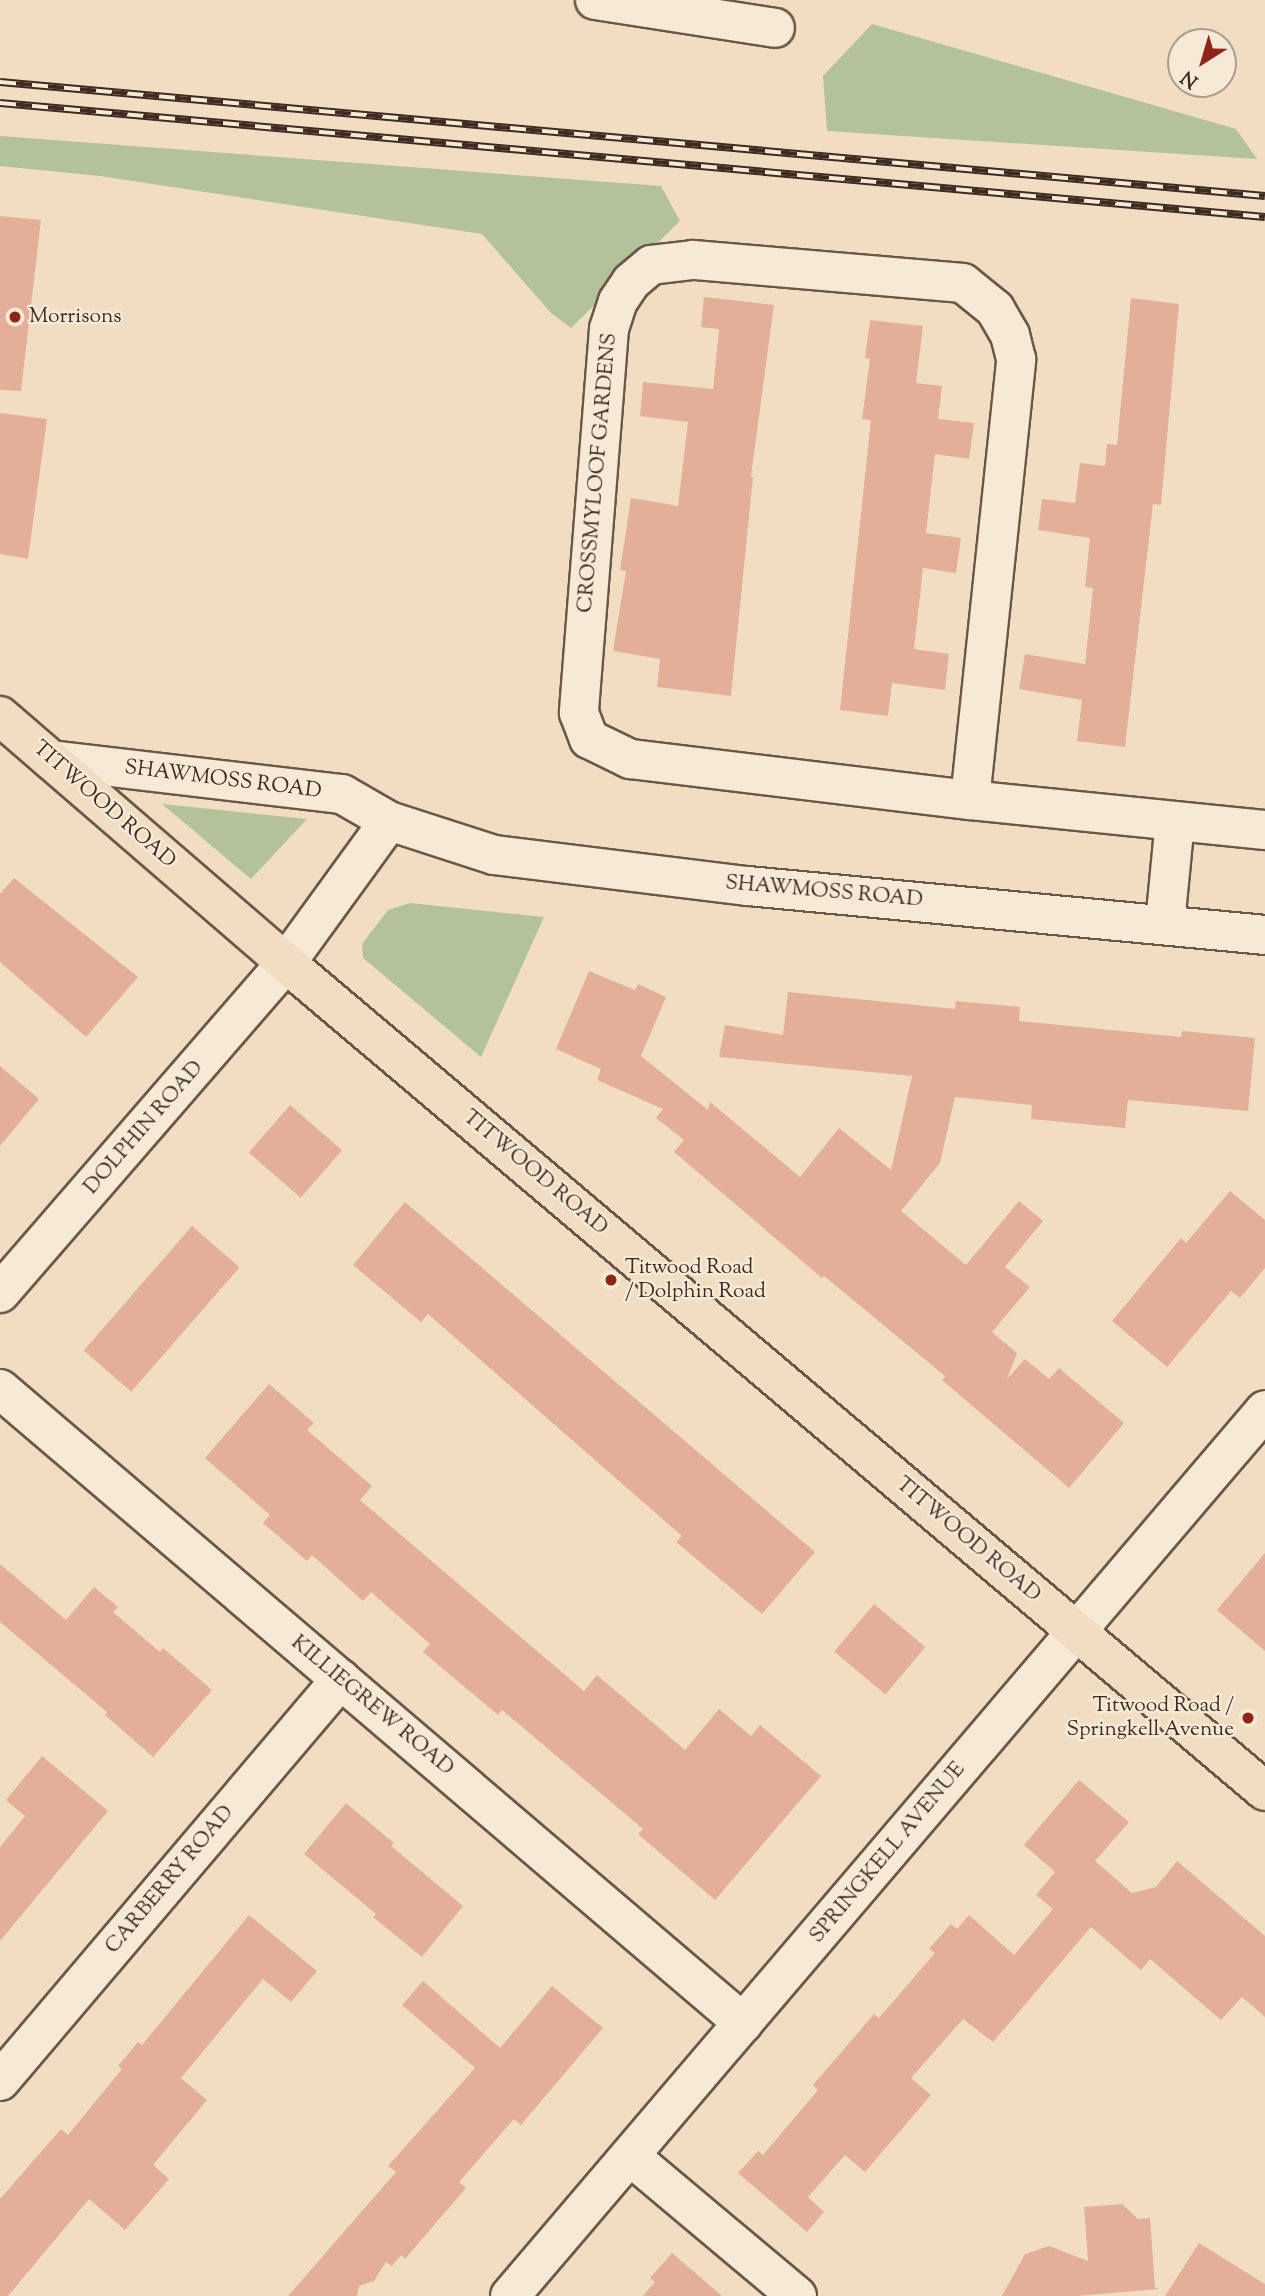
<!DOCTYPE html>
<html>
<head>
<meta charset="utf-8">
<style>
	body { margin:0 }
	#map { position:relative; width:1265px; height:2296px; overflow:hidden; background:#f1dec2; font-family:"Sorts Mill Goudy",serif }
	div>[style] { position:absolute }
	.green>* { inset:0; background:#b3c298 }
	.building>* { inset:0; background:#e4af99; transform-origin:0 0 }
	.roads { filter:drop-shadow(2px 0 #6b5748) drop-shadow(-2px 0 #6b5748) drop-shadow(0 2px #6b5748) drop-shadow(0 -2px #6b5748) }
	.minor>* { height:38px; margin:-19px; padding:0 19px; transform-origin:19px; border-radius:19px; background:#f6ead7 }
	.major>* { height:38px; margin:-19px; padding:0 19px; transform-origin:19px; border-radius:19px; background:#f1dec2 }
	.rail>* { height:8px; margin-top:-4px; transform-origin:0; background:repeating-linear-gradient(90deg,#f6ead7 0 16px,#3e2a20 0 32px); box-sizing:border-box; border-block:2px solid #3e2a20 }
	.dots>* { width:19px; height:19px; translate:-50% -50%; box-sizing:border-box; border:4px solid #f6ead7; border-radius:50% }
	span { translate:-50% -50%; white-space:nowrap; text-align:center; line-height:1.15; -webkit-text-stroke:5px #f6ead7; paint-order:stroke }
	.poi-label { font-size:21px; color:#3e2a20 }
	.left { translate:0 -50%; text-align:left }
	.right { translate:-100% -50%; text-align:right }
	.street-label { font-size:21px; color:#3e2a20 }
	.north { position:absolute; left:1167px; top:28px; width:70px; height:70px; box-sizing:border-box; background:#f6ead7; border:2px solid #ac9d8e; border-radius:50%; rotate:217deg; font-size:19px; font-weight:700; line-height:28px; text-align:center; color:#3e2a20 }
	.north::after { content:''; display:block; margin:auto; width:24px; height:32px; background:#8f2418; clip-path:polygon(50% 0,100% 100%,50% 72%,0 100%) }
</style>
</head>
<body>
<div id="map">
	<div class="green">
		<div style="clip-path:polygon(872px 24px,1236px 129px,1257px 159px,827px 131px,823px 76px)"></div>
		<div style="clip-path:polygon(0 136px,661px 186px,680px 221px,571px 328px,551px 313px,482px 234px,100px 176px,0 166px)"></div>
		<div style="clip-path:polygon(162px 804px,307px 819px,251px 879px)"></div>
		<div style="clip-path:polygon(410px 903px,544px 917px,481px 1057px,363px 958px,362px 944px,388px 910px)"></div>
	</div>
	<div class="building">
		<div style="clip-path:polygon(0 216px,41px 220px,21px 391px,0 390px)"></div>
		<div style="clip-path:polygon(704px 297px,774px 305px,751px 476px,753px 477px,731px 696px,657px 687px,660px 659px,613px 651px,626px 571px,620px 570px,631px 498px,678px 506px,688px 422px,640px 416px,643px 382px,713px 389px,719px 329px,701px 327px)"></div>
		<div style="clip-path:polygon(1131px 298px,1179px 304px,1161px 505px,1153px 504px,1125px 747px,1077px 741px,1082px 700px,1019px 689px,1025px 654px,1085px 664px,1093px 588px,1085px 587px,1090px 538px,1038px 530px,1042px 499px,1075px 503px,1080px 463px,1105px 466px,1107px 444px,1117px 445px)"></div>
		<div style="clip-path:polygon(870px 320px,923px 326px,916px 383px,942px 386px,938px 419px,974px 423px,969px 459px,935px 454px,926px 533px,961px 538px,956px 573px,923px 568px,914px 649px,949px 654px,945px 690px,892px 683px,888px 716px,840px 710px,871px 420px,862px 419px,870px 359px,865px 358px)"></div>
		<div style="clip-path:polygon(0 413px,47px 419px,28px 559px,0 554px)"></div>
		<div style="clip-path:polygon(14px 878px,138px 977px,86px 1037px,0 962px,0 894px)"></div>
		<div style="clip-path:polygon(589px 971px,635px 990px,638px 984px,666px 997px,641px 1056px,708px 1110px,710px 1102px,800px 1177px,839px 1128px,891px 1170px,912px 1076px,719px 1057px,725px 1025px,783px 1035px,788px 992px,955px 1009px,956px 1001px,1020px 1007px,1019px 1021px,1181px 1037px,1182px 1031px,1255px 1038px,1248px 1111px,1128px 1100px,1125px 1128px,1031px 1119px,1032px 1105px,955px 1097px,940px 1163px,901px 1211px,966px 1265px,1019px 1201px,1043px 1221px,1005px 1267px,1030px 1287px,992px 1332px,1017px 1353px,1007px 1379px,1025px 1359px,1049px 1379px,1059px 1368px,1124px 1423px,1069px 1488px,942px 1380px,945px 1376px,824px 1276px,822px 1278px,674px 1152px,684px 1140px,656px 1118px,663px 1109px,597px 1080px,601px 1069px,556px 1049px)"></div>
		<div style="clip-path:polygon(0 1066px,39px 1099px,0 1146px)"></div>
		<div style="left:290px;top:1105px;width:69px;height:63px;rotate:41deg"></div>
		<div style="clip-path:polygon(1230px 1191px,1265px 1220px,1265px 1268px,1240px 1298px,1231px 1291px,1167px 1367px,1112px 1321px,1181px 1238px,1186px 1243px)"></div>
		<div style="clip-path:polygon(405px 1202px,815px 1552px,762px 1614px,676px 1542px,682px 1536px,428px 1314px,421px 1322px,353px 1265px)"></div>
		<div style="left:192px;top:1226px;width:63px;height:165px;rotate:41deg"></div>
		<div style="clip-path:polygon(269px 1384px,314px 1423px,307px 1430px,372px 1486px,360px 1500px,584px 1691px,597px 1675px,685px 1750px,719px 1709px,751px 1736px,760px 1725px,821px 1776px,715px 1900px,638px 1834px,643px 1829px,502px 1710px,498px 1715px,423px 1652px,430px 1644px,371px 1592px,363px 1601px,312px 1555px,307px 1561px,263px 1523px,270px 1515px,205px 1458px)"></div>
		<div style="clip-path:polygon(1265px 1553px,1265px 1651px,1217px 1610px)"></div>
		<div style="clip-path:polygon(0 1564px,66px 1620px,94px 1587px,118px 1607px,113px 1612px,160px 1652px,163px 1648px,212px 1690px,153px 1757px,105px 1715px,107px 1712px,0 1622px)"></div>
		<div style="left:874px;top:1604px;width:67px;height:62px;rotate:40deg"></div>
		<div style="clip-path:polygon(42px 1756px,108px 1811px,0 1941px,0 1847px,25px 1816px,6px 1800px)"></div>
		<div style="clip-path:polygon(1079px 1780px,1129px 1822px,1095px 1861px,1132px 1893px,1156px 1887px,1177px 1861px,1265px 1936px,1265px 2017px,1242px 1997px,1221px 2020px,1150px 1959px,1141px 1970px,1091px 1927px,993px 2042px,963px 2019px,911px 2078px,931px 2095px,865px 2172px,845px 2155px,808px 2197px,824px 2212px,807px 2232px,738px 2173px,758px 2151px,763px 2155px,818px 2090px,813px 2085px,838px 2056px,874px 2014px,879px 2018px,935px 1953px,929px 1949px,951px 1924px,957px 1929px,969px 1915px,1014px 1955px,1053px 1909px,1036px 1895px,1055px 1872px,1024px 1845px)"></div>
		<div style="clip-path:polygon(346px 1803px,394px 1843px,391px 1846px,463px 1906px,422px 1957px,373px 1917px,376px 1914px,304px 1854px)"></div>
		<div style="clip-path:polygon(249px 1915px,317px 1971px,291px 2002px,263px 1979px,181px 2078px,207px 2100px,153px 2165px,169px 2179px,125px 2230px,89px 2199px,8px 2296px,0 2296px,0 2199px,61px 2129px,68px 2135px,122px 2069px,118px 2066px,138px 2042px,142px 2045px)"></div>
		<div style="clip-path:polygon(423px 1981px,500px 2048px,552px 1986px,603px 2028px,521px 2125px,514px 2119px,459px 2182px,466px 2188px,405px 2259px,401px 2255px,392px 2266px,386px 2262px,374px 2281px,359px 2286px,357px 2296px,288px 2296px,396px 2172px,388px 2166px,475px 2068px,402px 2005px)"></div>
		<div style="clip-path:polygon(1122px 2204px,1138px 2219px,1150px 2218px,1155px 2287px,1159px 2289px,1077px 2296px,1002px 2296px,1025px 2254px,1049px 2246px,1088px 2261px,1084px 2207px)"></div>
		<div style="clip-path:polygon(1199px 2243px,1265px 2284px,1265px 2296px,1165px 2296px)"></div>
		<div style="clip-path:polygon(672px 2253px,722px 2296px,643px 2296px,655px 2282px,650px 2278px)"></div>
	</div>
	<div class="roads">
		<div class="minor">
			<div style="left:595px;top:0;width:182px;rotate:8.8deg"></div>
			<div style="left:51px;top:760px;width:293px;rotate:6.7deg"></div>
			<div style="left:342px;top:794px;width:54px;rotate:29.9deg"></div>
			<div style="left:970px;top:800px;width:443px;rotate:-84deg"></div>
			<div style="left:1016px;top:359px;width:25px;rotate:-104deg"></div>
			<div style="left:1010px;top:335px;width:30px;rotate:-120deg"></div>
			<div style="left:995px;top:309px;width:41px;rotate:-140.9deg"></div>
			<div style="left:963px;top:283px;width:271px;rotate:-175.1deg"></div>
			<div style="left:693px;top:260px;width:42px;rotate:173.2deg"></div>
			<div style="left:651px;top:265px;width:26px;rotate:140deg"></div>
			<div style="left:631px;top:282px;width:23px;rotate:124deg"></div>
			<div style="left:618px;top:301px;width:29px;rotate:108deg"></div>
			<div style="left:609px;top:329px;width:385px;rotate:94.5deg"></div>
			<div style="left:579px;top:713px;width:28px;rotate:69deg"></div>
			<div style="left:589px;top:739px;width:46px;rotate:26deg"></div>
			<div style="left:630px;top:759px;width:342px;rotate:6.9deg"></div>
			<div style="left:970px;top:800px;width:297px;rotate:5.8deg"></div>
			<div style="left:1165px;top:924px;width:103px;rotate:-84.5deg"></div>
			<div style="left:0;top:1293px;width:437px;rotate:-49.1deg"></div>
			<div style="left:286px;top:963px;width:175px;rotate:-54deg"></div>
			<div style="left:389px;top:821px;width:110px;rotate:17.9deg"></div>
			<div style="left:494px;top:855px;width:256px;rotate:7deg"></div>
			<div style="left:748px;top:886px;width:519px;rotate:5.41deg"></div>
			<div style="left:0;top:1389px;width:977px;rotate:40.47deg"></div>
			<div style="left:0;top:2081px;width:527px;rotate:-49.69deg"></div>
			<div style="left:630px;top:2156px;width:218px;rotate:40deg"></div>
			<div style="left:510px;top:2296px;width:1164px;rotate:-49.56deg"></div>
		</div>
		<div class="major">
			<div style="left:0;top:716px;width:378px;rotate:40.8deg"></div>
			<div style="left:286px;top:963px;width:1282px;rotate:40.22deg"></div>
		</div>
	</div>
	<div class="rail">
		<div style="left:0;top:82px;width:1270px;rotate:5.15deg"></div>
		<div style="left:0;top:103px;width:1270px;rotate:5.15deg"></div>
	</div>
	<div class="dots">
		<div style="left:15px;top:317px;background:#8f2418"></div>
		<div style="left:611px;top:1280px;background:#8f2418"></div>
		<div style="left:1248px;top:1718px;background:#8f2418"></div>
	</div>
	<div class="poi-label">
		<span class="left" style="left:29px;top:317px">Morrisons</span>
		<span class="left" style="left:625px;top:1280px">Titwood Road<br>/ Dolphin Road</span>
		<span class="right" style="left:1234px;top:1718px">Titwood Road /<br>Springkell Avenue</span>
	</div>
	<div class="street-label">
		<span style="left:598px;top:473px;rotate:-85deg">CROSSMYLOOF GARDENS</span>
		<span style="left:223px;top:780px;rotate:7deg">SHAWMOSS ROAD</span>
		<span style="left:104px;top:805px;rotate:41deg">TITWOOD ROAD</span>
		<span style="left:824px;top:892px;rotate:5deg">SHAWMOSS ROAD</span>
		<span style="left:144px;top:1128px;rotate:-49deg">DOLPHIN ROAD</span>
		<span style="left:535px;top:1173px;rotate:40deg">TITWOOD ROAD</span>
		<span style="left:968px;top:1540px;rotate:40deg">TITWOOD ROAD</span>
		<span style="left:372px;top:1706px;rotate:40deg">KILLIEGREW ROAD</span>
		<span style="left:888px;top:1853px;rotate:-50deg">SPRINGKELL AVENUE</span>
		<span style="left:170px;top:1880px;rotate:-50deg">CARBERRY ROAD</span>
	</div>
	<div class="north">N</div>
</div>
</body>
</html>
